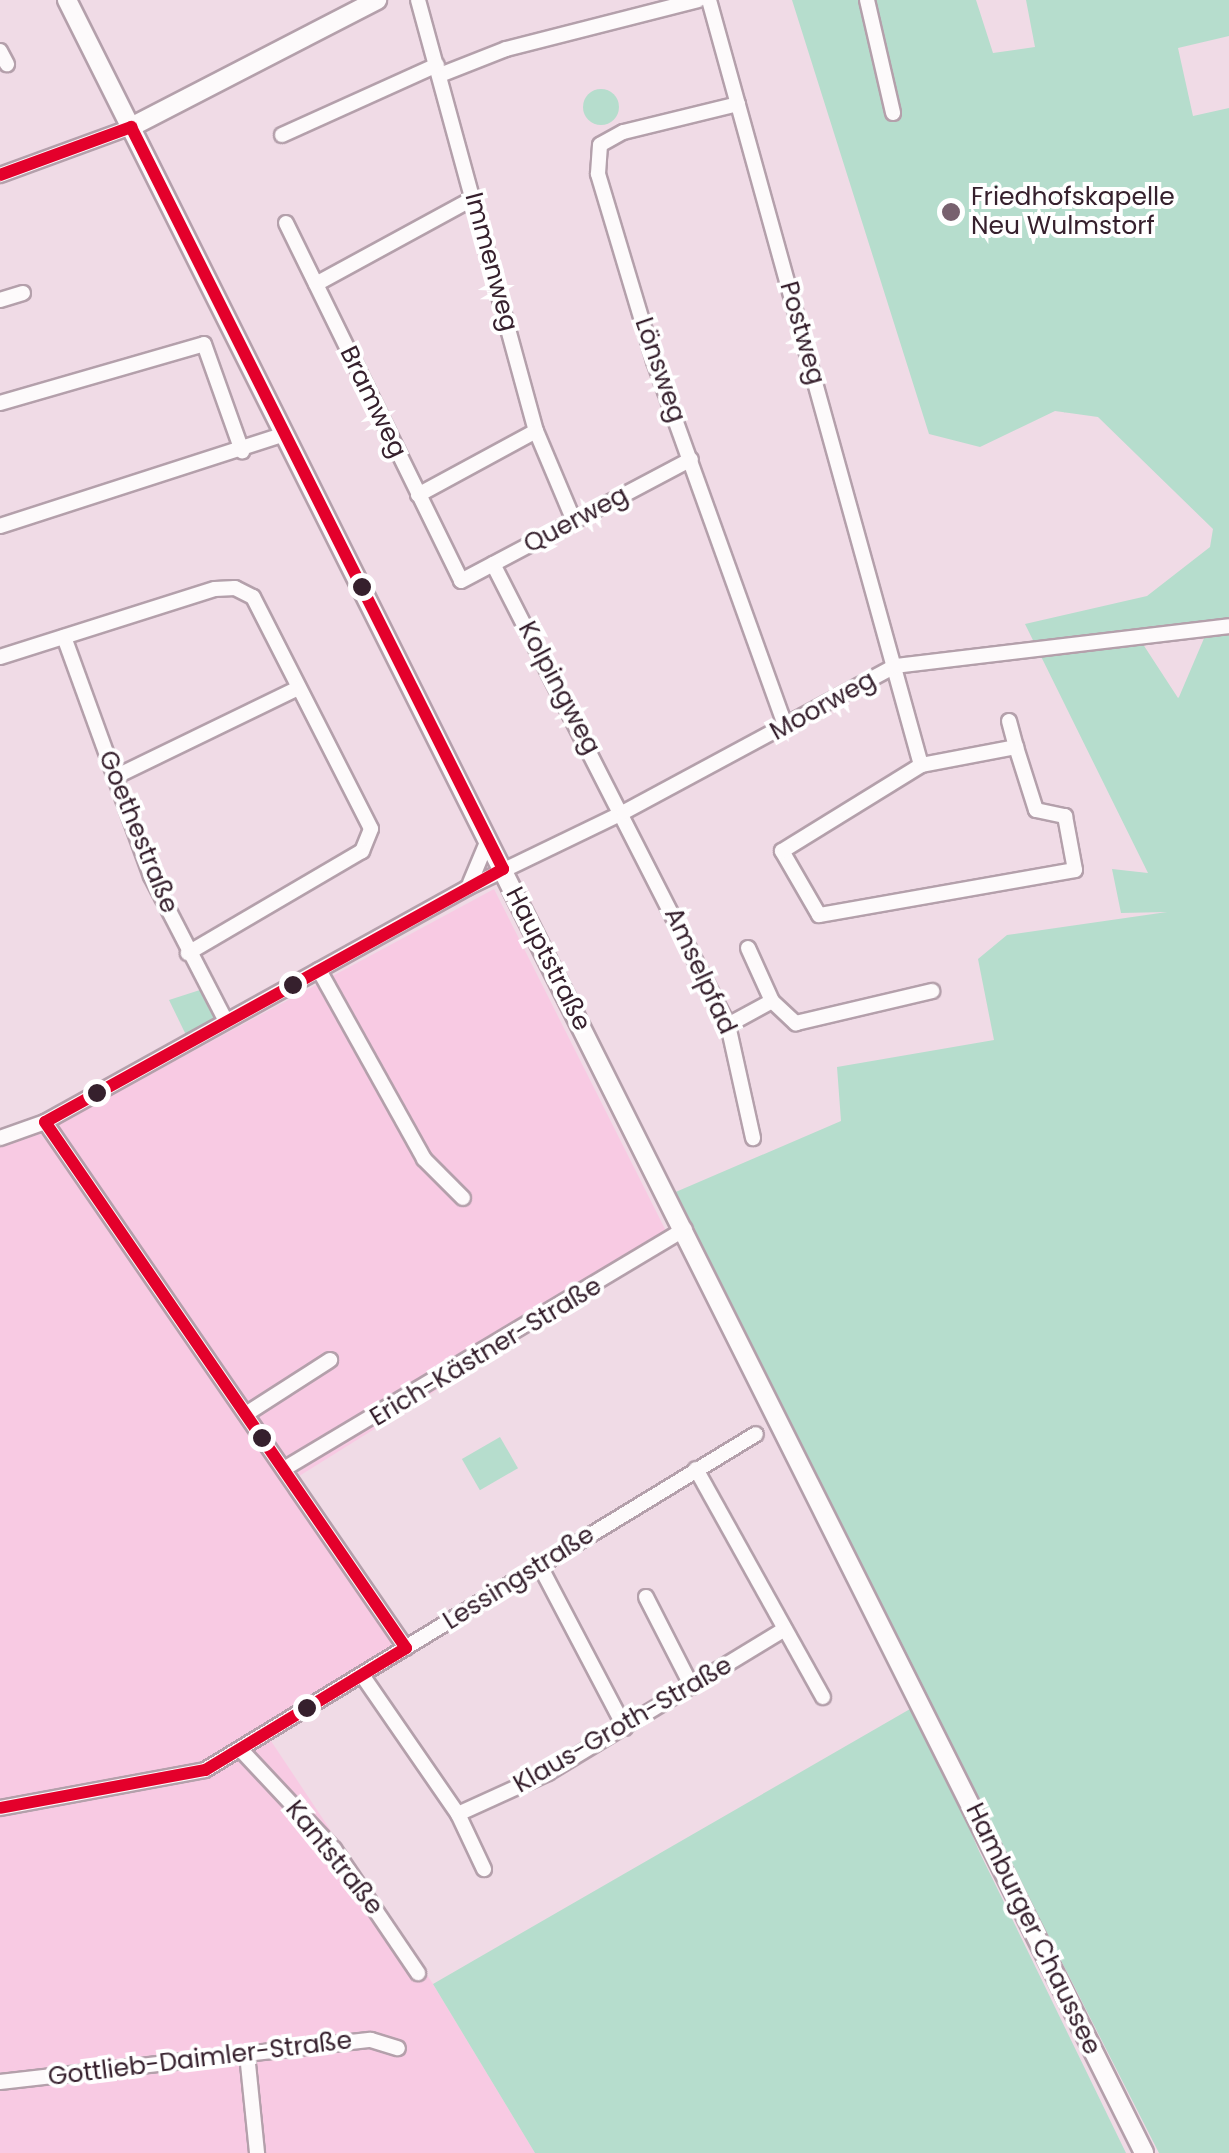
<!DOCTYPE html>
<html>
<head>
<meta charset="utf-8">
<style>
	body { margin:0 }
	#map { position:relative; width:1229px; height:2153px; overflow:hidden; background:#f0dbe6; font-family:Poppins,sans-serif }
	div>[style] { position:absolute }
	.built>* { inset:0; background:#f8cae3 }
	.green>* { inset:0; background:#b6ddcd; transform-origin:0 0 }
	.round { border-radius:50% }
	.roads { filter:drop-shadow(2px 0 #b4a0ab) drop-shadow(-2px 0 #b4a0ab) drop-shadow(0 2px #b4a0ab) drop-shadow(0 -2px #b4a0ab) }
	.minor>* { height:14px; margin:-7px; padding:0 7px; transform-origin:7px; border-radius:7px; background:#fdfafb }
	.major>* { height:18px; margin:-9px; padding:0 9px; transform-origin:9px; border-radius:9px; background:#fdfafb }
	.bus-1>* { height:12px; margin:-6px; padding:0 6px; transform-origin:6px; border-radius:6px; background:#e4002b }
	.dots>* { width:28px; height:28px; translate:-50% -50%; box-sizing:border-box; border:5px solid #fff; border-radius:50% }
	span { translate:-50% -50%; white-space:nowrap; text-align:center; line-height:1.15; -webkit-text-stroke:8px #fff; paint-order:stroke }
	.poi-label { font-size:25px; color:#36202d }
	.left { translate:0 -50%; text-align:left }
	.street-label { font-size:25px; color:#36202d }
</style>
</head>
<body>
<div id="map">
	<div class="built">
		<div style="clip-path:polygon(494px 889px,672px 1243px,296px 1478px,409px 1649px,267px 1735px,433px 1984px,535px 2153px,0 2153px,0 1143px,47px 1130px)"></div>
	</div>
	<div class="green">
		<div style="clip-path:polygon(evenodd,792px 0,976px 0,993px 53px,1035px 47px,1026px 0,1229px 0,1229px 36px,1178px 48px,1193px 116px,1229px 108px,1229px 2153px,1159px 2153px,671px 1194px,841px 1121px,837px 1067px,994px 1040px,978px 959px,1007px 935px,1167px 912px,1121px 913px,1112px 869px,1148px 873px,1025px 624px,1147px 596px,1210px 547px,1213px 529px,1098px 417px,1055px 411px,980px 447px,929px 434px,792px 0,1208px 629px,1179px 697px,1178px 698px,1137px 635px,1208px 629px)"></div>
		<div class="round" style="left:583px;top:89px;width:36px;height:36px"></div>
		<div style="clip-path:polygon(203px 989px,218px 1018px,186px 1035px,169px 1000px)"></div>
		<div style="left:500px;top:1437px;width:36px;height:44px;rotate:60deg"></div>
		<div style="clip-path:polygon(917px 1705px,979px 1851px,1126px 2153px,535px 2153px,433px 1984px)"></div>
	</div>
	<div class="roads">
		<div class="minor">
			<div style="left:418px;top:0;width:447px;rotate:74.7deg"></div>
			<div style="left:536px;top:431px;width:98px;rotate:67.1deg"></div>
			<div style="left:709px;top:0;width:794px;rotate:74.51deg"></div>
			<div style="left:867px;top:0;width:116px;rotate:77deg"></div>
			<div style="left:0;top:51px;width:15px;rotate:62deg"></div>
			<div style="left:440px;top:75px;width:71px;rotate:-21.5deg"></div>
			<div style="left:506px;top:49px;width:198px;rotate:-14.3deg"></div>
			<div style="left:738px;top:104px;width:118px;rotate:166.3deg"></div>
			<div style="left:623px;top:132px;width:26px;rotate:151deg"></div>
			<div style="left:600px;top:145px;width:29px;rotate:94deg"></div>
			<div style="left:598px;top:174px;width:195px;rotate:73.3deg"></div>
			<div style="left:654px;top:361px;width:389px;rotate:70.2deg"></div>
			<div style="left:282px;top:135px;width:170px;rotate:-24.3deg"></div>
			<div style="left:0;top:175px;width:140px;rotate:-20.1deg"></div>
			<div style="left:286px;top:223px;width:398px;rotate:63.9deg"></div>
			<div style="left:461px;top:581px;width:260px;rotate:-27.9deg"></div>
			<div style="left:316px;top:284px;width:180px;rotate:-28.6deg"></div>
			<div style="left:0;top:300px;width:24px;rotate:-17deg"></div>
			<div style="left:0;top:403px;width:212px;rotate:-16.1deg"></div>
			<div style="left:204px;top:344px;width:114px;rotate:70.4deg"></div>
			<div style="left:418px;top:495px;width:134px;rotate:-28.5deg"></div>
			<div style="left:0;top:526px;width:299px;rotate:-17.9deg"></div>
			<div style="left:493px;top:564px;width:517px;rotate:62.99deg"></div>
			<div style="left:728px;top:1025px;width:116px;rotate:77.5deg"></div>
			<div style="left:64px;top:637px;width:254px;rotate:70deg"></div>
			<div style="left:151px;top:876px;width:163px;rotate:62.7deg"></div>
			<div style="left:0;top:657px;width:225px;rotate:-17.6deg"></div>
			<div style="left:215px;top:589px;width:20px;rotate:-3deg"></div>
			<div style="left:235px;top:588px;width:20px;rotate:27deg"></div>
			<div style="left:253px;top:597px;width:260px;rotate:63deg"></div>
			<div style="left:371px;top:829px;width:24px;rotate:112deg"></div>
			<div style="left:362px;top:851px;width:202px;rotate:149.6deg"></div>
			<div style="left:1009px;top:721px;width:27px;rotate:75deg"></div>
			<div style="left:1016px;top:747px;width:66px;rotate:72.4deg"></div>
			<div style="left:1036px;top:810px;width:30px;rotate:12deg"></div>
			<div style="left:1065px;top:816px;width:55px;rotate:79.5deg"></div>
			<div style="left:1075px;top:870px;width:260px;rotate:170deg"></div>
			<div style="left:819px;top:915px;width:74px;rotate:-120deg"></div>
			<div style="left:782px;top:851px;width:163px;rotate:-31.7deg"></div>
			<div style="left:921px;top:765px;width:97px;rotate:-10.7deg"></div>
			<div style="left:115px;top:777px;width:203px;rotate:-25.9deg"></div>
			<div style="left:470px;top:883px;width:47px;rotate:-67.3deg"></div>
			<div style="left:748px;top:948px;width:58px;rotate:65.6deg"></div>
			<div style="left:319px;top:970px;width:216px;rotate:60.9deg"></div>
			<div style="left:424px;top:1159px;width:55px;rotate:45deg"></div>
			<div style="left:728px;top:1025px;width:50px;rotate:-28.6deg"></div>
			<div style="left:772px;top:1001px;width:33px;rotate:43deg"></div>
			<div style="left:796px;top:1023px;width:140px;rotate:-13.2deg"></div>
			<div style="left:45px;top:1122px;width:638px;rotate:55.54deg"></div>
			<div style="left:0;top:1138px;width:48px;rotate:-19.6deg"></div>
			<div style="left:45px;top:1122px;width:483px;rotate:-29deg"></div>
			<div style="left:467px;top:888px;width:174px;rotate:-25.8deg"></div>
			<div style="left:624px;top:812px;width:308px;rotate:-28.3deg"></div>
			<div style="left:895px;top:666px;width:336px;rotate:-6.8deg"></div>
			<div style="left:246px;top:1414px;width:100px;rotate:-32.7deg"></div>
			<div style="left:284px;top:1469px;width:467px;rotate:-30.9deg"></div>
			<div style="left:696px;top:1469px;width:261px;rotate:60.9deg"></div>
			<div style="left:540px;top:1566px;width:183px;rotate:62.3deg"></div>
			<div style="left:646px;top:1597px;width:101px;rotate:62.9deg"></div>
			<div style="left:362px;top:1675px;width:169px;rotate:55.4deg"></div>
			<div style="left:458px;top:1814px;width:61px;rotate:64.7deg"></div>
			<div style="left:241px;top:1750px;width:136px;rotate:46.8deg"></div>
			<div style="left:334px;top:1849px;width:150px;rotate:55.9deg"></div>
			<div style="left:0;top:1808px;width:208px;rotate:-10.5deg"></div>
			<div style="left:205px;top:1770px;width:645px;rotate:-31.37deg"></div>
			<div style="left:458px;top:1814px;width:99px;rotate:-24.5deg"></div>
			<div style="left:548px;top:1773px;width:277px;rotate:-31.3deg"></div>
			<div style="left:247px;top:2054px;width:100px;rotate:84.2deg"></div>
			<div style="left:0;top:2082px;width:373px;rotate:-6.5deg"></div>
			<div style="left:371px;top:2040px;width:28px;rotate:17deg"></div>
		</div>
		<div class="major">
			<div style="left:67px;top:0;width:2407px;rotate:63.42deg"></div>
			<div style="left:131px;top:127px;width:277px;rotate:-27.3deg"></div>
		</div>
	</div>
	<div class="bus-1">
		<div style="left:0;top:175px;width:140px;rotate:-20.1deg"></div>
		<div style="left:131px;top:127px;width:830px;rotate:63.37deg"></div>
		<div style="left:503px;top:869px;width:523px;rotate:151.08deg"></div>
		<div style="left:45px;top:1122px;width:638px;rotate:55.54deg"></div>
		<div style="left:406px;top:1648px;width:235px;rotate:148.7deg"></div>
		<div style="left:205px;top:1770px;width:208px;rotate:169.5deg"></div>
	</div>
	<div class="dots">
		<div style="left:951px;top:212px;background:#77616e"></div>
		<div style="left:362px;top:587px;background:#36202d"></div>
		<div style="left:293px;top:985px;background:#36202d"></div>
		<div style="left:97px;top:1093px;background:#36202d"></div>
		<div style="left:262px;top:1438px;background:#36202d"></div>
		<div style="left:307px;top:1708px;background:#36202d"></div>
	</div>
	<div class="poi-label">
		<span class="left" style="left:971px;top:212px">Friedhofskapelle<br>Neu Wulmstorf</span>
	</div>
	<div class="street-label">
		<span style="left:491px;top:262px;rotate:75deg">Immenweg</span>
		<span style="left:802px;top:333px;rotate:74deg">Postweg</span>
		<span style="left:660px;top:370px;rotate:71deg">Lönsweg</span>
		<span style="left:373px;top:402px;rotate:64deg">Bramweg</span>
		<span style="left:576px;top:520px;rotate:-28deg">Querweg</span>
		<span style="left:559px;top:688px;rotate:62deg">Kolpingweg</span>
		<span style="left:823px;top:706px;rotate:-29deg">Moorweg</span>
		<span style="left:138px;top:832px;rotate:68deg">Goethestraße</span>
		<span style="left:548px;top:959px;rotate:63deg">Hauptstraße</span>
		<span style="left:700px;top:971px;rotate:65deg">Amselpfad</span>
		<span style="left:486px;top:1352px;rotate:-31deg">Erich-Kästner-Straße</span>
		<span style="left:519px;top:1578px;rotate:-32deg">Lessingstraße</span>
		<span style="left:623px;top:1725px;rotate:-30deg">Klaus-Groth-Straße</span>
		<span style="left:334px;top:1858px;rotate:51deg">Kantstraße</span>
		<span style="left:1033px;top:1929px;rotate:64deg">Hamburger Chaussee</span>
		<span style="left:200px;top:2059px;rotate:-7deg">Gottlieb-Daimler-Straße</span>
	</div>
</div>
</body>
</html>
